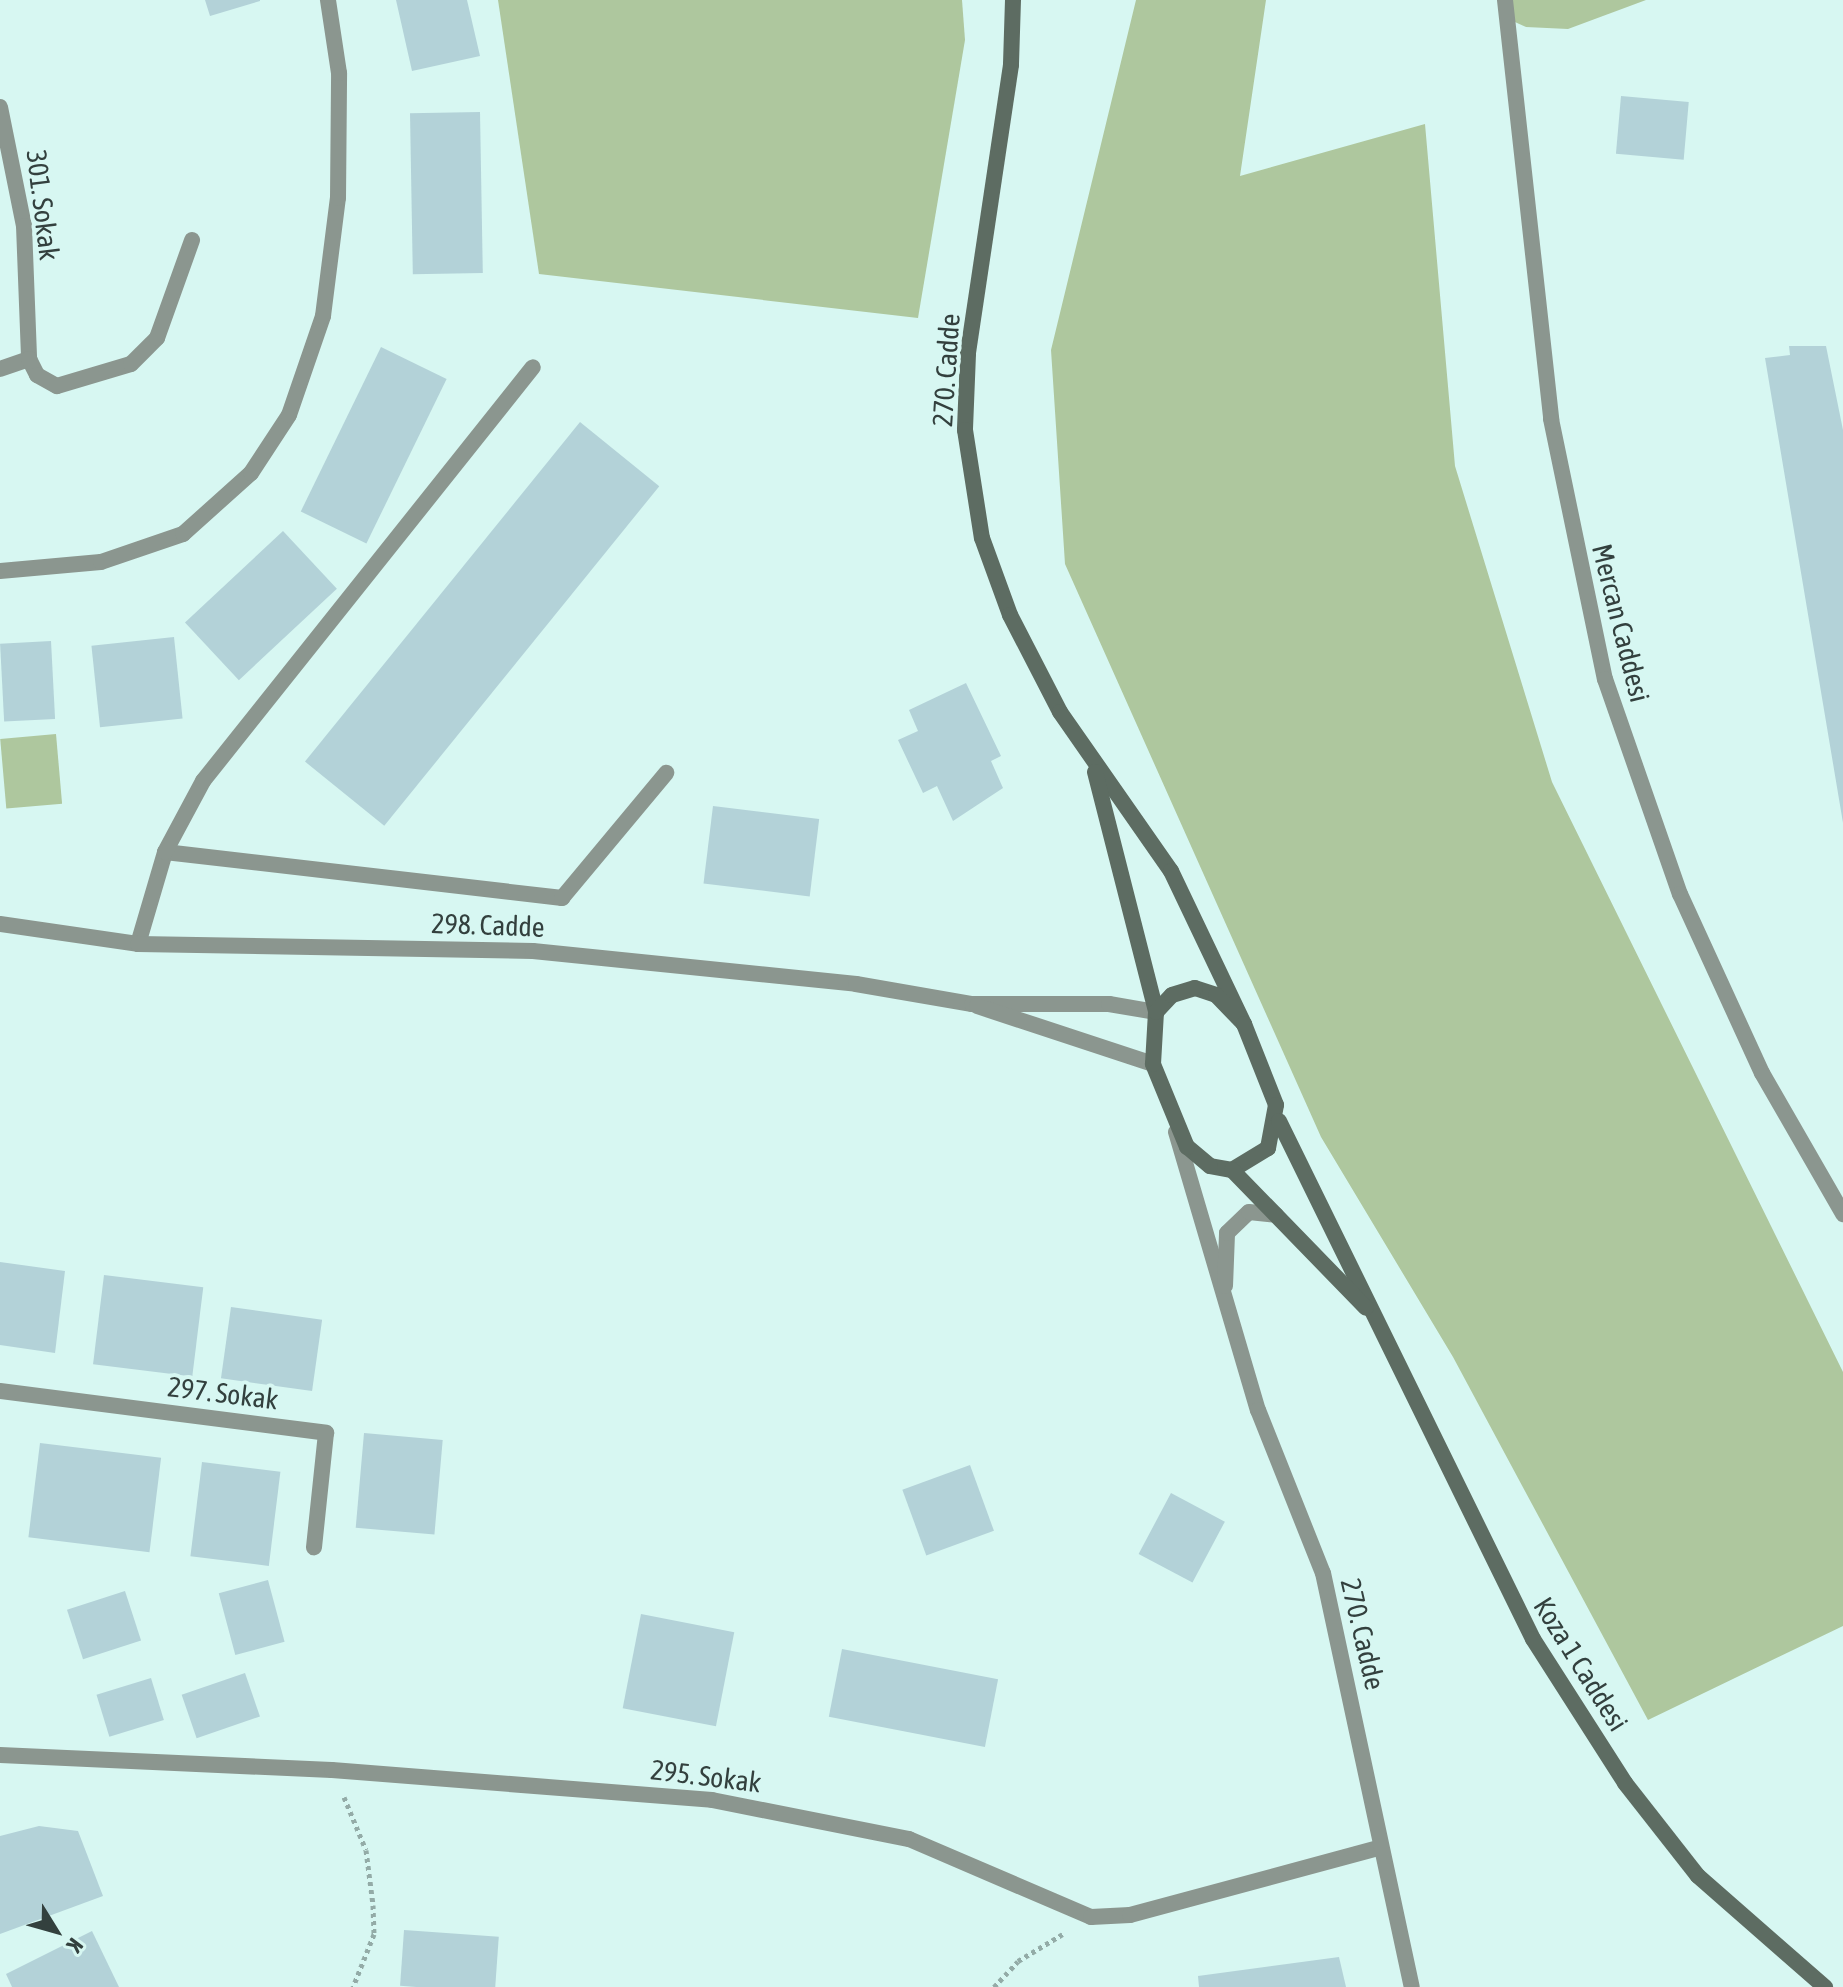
<!DOCTYPE html>
<html>
<head>
<meta charset="utf-8">
<style>
	body { margin:0 }
	#map { position:relative; width:1843px; height:1987px; overflow:hidden; background:#d7f7f2; font-family:"Asap Condensed",sans-serif }
	div>[style] { position:absolute }
	.green>* { inset:0; background:#aec79e; transform-origin:0 0 }
	.building>* { inset:0; background:#b3d2d8; transform-origin:0 0 }
	.path>* { height:5px; margin-top:-2.5px; transform-origin:0; background:repeating-linear-gradient(90deg,#93aba7 0 4px,transparent 0 8px) }
	.service>* { height:16px; margin:-8px; padding:0 8px; transform-origin:8px; border-radius:8px; background:#8b968f }
	.minor>* { height:16px; margin:-8px; padding:0 8px; transform-origin:8px; border-radius:8px; background:#8b968f }
	.tertiary>* { height:16px; margin:-8px; padding:0 8px; transform-origin:8px; border-radius:8px; background:#8b968f }
	.secondary>* { height:16px; margin:-8px; padding:0 8px; transform-origin:8px; border-radius:8px; background:#5d6c62 }
	span { translate:-50% -50%; white-space:nowrap; text-align:center; line-height:1.15; -webkit-text-stroke:8px #d7f7f2; paint-order:stroke }
	.street-label { font-size:28px; color:#33403e }
	.north { position:absolute; left:16px; top:1891px; width:80px; height:80px; -webkit-text-stroke:6px #d7f7f2; paint-order:stroke; rotate:127deg; font-size:22px; font-weight:700; line-height:32px; text-align:center; color:#33403e }
	.north::after { content:''; display:block; margin:auto; width:28px; height:36px; background:#33403e; clip-path:polygon(50% 0,100% 100%,50% 72%,0 100%) }
</style>
</head>
<body>
<div id="map">
	<div class="green">
		<div style="clip-path:polygon(498px 0,962px 0,965px 40px,918px 318px,539px 274px)"></div>
		<div style="clip-path:polygon(1136px 0,1266px 0,1240px 176px,1425px 124px,1455px 466px,1552px 782px,1843px 1372px,1843px 1626px,1648px 1720px,1453px 1357px,1321px 1137px,1065px 564px,1051px 350px)"></div>
		<div style="clip-path:polygon(1505px 0,1646px 0,1568px 29px,1526px 27px,1506px 18px)"></div>
		<div style="left:56px;top:734px;width:70px;height:56px;rotate:85deg"></div>
	</div>
	<div class="building">
		<div style="clip-path:polygon(205px 0,260px 0,260px 1px,210px 16px)"></div>
		<div style="clip-path:polygon(396px 0,467px 0,480px 56px,412px 71px)"></div>
		<div style="left:1621px;top:96px;width:68px;height:58px;rotate:5deg"></div>
		<div style="left:480px;top:112px;width:161px;height:70px;rotate:89deg"></div>
		<div style="clip-path:polygon(1789px 346px,1826px 346px,1843px 430px,1843px 823px,1765px 358px,1790px 355px)"></div>
		<div style="left:381px;top:347px;width:73px;height:183px;rotate:26deg"></div>
		<div style="left:580px;top:422px;width:102px;height:437px;rotate:39deg"></div>
		<div style="left:283px;top:531px;width:79px;height:134px;rotate:47deg"></div>
		<div style="left:174px;top:637px;width:82px;height:83px;rotate:84deg"></div>
		<div style="left:51px;top:641px;width:78px;height:51px;rotate:87deg"></div>
		<div style="clip-path:polygon(966px 683px,1001px 756px,991px 761px,1003px 788px,953px 821px,937px 786px,923px 793px,898px 740px,918px 731px,909px 710px)"></div>
		<div style="left:713px;top:806px;width:107px;height:78px;rotate:7deg"></div>
		<div style="clip-path:polygon(0 1262px,65px 1271px,55px 1353px,0 1345px)"></div>
		<div style="left:104px;top:1275px;width:100px;height:90px;rotate:7deg"></div>
		<div style="left:231px;top:1307px;width:92px;height:72px;rotate:8deg"></div>
		<div style="left:364px;top:1433px;width:79px;height:95px;rotate:5deg"></div>
		<div style="left:40px;top:1443px;width:122px;height:95px;rotate:7deg"></div>
		<div style="left:202px;top:1462px;width:79px;height:95px;rotate:7deg"></div>
		<div style="left:970px;top:1465px;width:70px;height:72px;rotate:70deg"></div>
		<div style="left:1171px;top:1493px;width:61px;height:69px;rotate:28deg"></div>
		<div style="left:268px;top:1580px;width:64px;height:51px;rotate:75deg"></div>
		<div style="left:125px;top:1591px;width:52px;height:61px;rotate:72deg"></div>
		<div style="left:641px;top:1614px;width:95px;height:96px;rotate:11deg"></div>
		<div style="left:842px;top:1649px;width:159px;height:69px;rotate:11deg"></div>
		<div style="left:245px;top:1673px;width:46px;height:67px;rotate:71deg"></div>
		<div style="left:151px;top:1678px;width:44px;height:57px;rotate:73deg"></div>
		<div style="clip-path:polygon(39px 1826px,78px 1831px,103px 1896px,0 1934px,0 1836px)"></div>
		<div style="left:404px;top:1930px;width:95px;height:56px;rotate:4deg"></div>
		<div style="clip-path:polygon(92px 1931px,119px 1987px,12px 1987px,6px 1974px)"></div>
		<div style="clip-path:polygon(1339px 1957px,1346px 1987px,1199px 1987px,1198px 1976px)"></div>
	</div>
	<div class="path">
		<div style="left:344px;top:1797px;width:57px;rotate:67.5deg"></div>
		<div style="left:366px;top:1850px;width:55px;rotate:82.7deg"></div>
		<div style="left:373px;top:1905px;width:29px;rotate:88deg"></div>
		<div style="left:374px;top:1934px;width:57px;rotate:111.6deg"></div>
		<div style="left:994px;top:1987px;width:35px;rotate:-47deg"></div>
		<div style="left:1018px;top:1961px;width:52px;rotate:-31deg"></div>
	</div>
	<div class="service">
		<div style="left:165px;top:852px;width:400px;rotate:6.6deg"></div>
		<div style="left:562px;top:898px;width:163px;rotate:-50.2deg"></div>
		<div style="left:138px;top:944px;width:96px;rotate:-73.6deg"></div>
		<div style="left:165px;top:852px;width:81px;rotate:-61.8deg"></div>
		<div style="left:203px;top:781px;width:529px;rotate:-51.44deg"></div>
	</div>
	<div class="minor">
		<div style="left:0;top:107px;width:121px;rotate:78.6deg"></div>
		<div style="left:24px;top:226px;width:133px;rotate:87.8deg"></div>
		<div style="left:0;top:369px;width:31px;rotate:-19deg"></div>
		<div style="left:29px;top:359px;width:18px;rotate:63deg"></div>
		<div style="left:37px;top:375px;width:23px;rotate:29deg"></div>
		<div style="left:57px;top:386px;width:77px;rotate:-16.6deg"></div>
		<div style="left:131px;top:364px;width:37px;rotate:-45deg"></div>
		<div style="left:157px;top:338px;width:104px;rotate:-70.3deg"></div>
		<div style="left:0;top:571px;width:101px;rotate:-5.1deg"></div>
		<div style="left:101px;top:562px;width:87px;rotate:-18.9deg"></div>
		<div style="left:183px;top:534px;width:91px;rotate:-41.9deg"></div>
		<div style="left:251px;top:473px;width:69px;rotate:-56.8deg"></div>
		<div style="left:289px;top:415px;width:105px;rotate:-71deg"></div>
		<div style="left:323px;top:316px;width:119px;rotate:-82.8deg"></div>
		<div style="left:338px;top:198px;width:125px;rotate:-89.5deg"></div>
		<div style="left:339px;top:73px;width:74px;rotate:-98.6deg"></div>
		<div style="left:0;top:924px;width:139px;rotate:8.2deg"></div>
		<div style="left:138px;top:944px;width:395px;rotate:1deg"></div>
		<div style="left:533px;top:951px;width:325px;rotate:5.8deg"></div>
		<div style="left:856px;top:984px;width:118px;rotate:9.8deg"></div>
		<div style="left:972px;top:1004px;width:137px"></div>
		<div style="left:1109px;top:1004px;width:48px;rotate:9.7deg"></div>
		<div style="left:977px;top:1006px;width:185px;rotate:18.2deg"></div>
		<div style="left:0;top:1391px;width:329px;rotate:7.3deg"></div>
		<div style="left:326px;top:1433px;width:115px;rotate:96deg"></div>
		<div style="left:0;top:1755px;width:332px;rotate:2.6deg"></div>
		<div style="left:332px;top:1770px;width:381px;rotate:4.5deg"></div>
		<div style="left:712px;top:1800px;width:201px;rotate:11.2deg"></div>
		<div style="left:909px;top:1839px;width:198px;rotate:23.2deg"></div>
		<div style="left:1091px;top:1917px;width:39px;rotate:-3deg"></div>
		<div style="left:1130px;top:1915px;width:258px;rotate:-15.1deg"></div>
	</div>
	<div class="tertiary">
		<div style="left:1505px;top:0;width:422px;rotate:83.7deg"></div>
		<div style="left:1551px;top:419px;width:266px;rotate:78.3deg"></div>
		<div style="left:1605px;top:679px;width:228px;rotate:70.8deg"></div>
		<div style="left:1680px;top:894px;width:197px;rotate:65.4deg"></div>
		<div style="left:1762px;top:1073px;width:163px;rotate:60.1deg"></div>
		<div style="left:1176px;top:1132px;width:290px;rotate:73.6deg"></div>
		<div style="left:1258px;top:1410px;width:175px;rotate:68.3deg"></div>
		<div style="left:1323px;top:1573px;width:423px;rotate:77.9deg"></div>
		<div style="left:1225px;top:1286px;width:53px;rotate:-87.8deg"></div>
		<div style="left:1227px;top:1233px;width:30px;rotate:-44deg"></div>
		<div style="left:1249px;top:1212px;width:27px;rotate:6deg"></div>
	</div>
	<div class="secondary">
		<div style="left:1013px;top:0;width:65px;rotate:91.8deg"></div>
		<div style="left:1011px;top:65px;width:292px;rotate:98.5deg"></div>
		<div style="left:968px;top:354px;width:76px;rotate:92.3deg"></div>
		<div style="left:965px;top:430px;width:109px;rotate:81.1deg"></div>
		<div style="left:982px;top:538px;width:82px;rotate:70deg"></div>
		<div style="left:1010px;top:615px;width:109px;rotate:62.7deg"></div>
		<div style="left:1060px;top:712px;width:194px;rotate:55.1deg"></div>
		<div style="left:1171px;top:871px;width:170px;rotate:64.5deg"></div>
		<div style="left:1095px;top:772px;width:248px;rotate:75.7deg"></div>
		<div style="left:1195px;top:988px;width:22px;rotate:18deg"></div>
		<div style="left:1216px;top:995px;width:40px;rotate:46deg"></div>
		<div style="left:1244px;top:1024px;width:87px;rotate:68.4deg"></div>
		<div style="left:1276px;top:1105px;width:44px;rotate:100.5deg"></div>
		<div style="left:1268px;top:1148px;width:42px;rotate:148.6deg"></div>
		<div style="left:1232px;top:1170px;width:22px;rotate:-170deg"></div>
		<div style="left:1210px;top:1166px;width:30px;rotate:-140deg"></div>
		<div style="left:1187px;top:1147px;width:90px;rotate:-112.3deg"></div>
		<div style="left:1153px;top:1064px;width:52px;rotate:-86.7deg"></div>
		<div style="left:1156px;top:1012px;width:23px;rotate:-47deg"></div>
		<div style="left:1172px;top:995px;width:24px;rotate:-17deg"></div>
		<div style="left:1279px;top:1121px;width:577px;rotate:63.88deg"></div>
		<div style="left:1533px;top:1639px;width:171px;rotate:57.4deg"></div>
		<div style="left:1625px;top:1783px;width:118px;rotate:51.9deg"></div>
		<div style="left:1698px;top:1876px;width:169px;rotate:41.2deg"></div>
		<div style="left:1232px;top:1170px;width:192px;rotate:45.8deg"></div>
	</div>
	<div class="street-label">
		<span style="left:43px;top:205px;rotate:83deg">301. Sokak</span>
		<span style="left:946px;top:370px;rotate:-86deg">270. Cadde</span>
		<span style="left:1621px;top:623px;rotate:76deg">Mercan Caddesi</span>
		<span style="left:488px;top:925px;rotate:2deg">298. Cadde</span>
		<span style="left:223px;top:1393px;rotate:7deg">297. Sokak</span>
		<span style="left:1363px;top:1634px;rotate:77deg">270. Cadde</span>
		<span style="left:1581px;top:1664px;rotate:58deg">Koza 1 Caddesi</span>
		<span style="left:706px;top:1776px;rotate:7deg">295. Sokak</span>
	</div>
	<div class="north">K</div>
</div>
</body>
</html>
